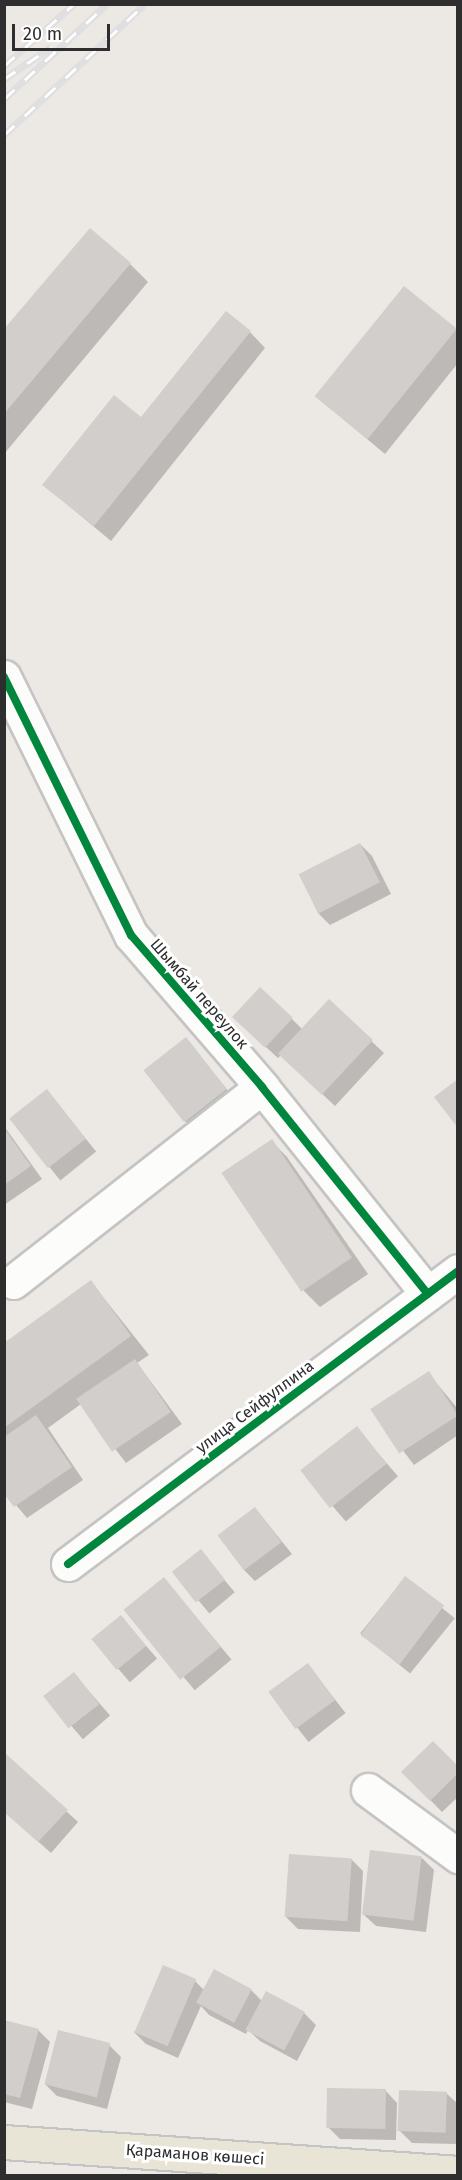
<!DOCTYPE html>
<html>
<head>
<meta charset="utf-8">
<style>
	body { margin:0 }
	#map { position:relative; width:462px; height:2180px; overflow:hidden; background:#ece8e4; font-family:"Fira Sans",sans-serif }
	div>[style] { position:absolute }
	.shadow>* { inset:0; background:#0003; transform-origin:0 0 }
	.building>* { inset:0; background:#d1cecb; transform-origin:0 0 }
	.roads { filter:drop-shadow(2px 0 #c5c4c5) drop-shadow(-2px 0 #c5c4c5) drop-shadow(0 2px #c5c4c5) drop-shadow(0 -2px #c5c4c5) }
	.minor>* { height:33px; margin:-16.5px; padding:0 16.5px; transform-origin:16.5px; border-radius:16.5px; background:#fcfcfb }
	.major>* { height:33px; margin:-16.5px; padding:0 16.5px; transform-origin:16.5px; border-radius:16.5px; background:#e8e4d6 }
	.rail>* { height:7px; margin-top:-3.5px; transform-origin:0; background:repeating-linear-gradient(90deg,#fff 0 14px,#dfdfe1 0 28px); box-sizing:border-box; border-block:2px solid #dfdfe1 }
	.cycleway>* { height:8px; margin:-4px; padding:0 4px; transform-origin:4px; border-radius:4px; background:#00873e }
	span { translate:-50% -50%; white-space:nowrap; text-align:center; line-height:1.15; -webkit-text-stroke:6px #fff; paint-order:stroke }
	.street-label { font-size:16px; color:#2e2e2e }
	.frame { position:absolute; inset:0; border:6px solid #2e2e2e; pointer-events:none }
	.scale { position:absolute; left:12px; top:24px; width:98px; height:27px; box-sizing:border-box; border:3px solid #2e2e2e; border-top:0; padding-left:8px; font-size:18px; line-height:21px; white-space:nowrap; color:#2e2e2e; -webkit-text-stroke:4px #fff; paint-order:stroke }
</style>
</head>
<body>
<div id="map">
	<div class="shadow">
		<div style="clip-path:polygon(130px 264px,148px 282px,4px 454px,4px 332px)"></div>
		<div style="clip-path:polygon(404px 289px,458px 332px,458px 363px,385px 454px,318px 398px)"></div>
		<div style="clip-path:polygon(250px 332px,265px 348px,111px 541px,44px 485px,141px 419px)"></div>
		<div style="clip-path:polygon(360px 844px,372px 856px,391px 894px,330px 925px,318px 913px,300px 875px)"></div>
		<div style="clip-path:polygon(329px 1001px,384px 1053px,335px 1106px,281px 1055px,278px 1058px,246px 1029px,292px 1019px,303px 1030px)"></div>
		<div style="clip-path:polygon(186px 1039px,237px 1102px,197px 1133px,185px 1121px)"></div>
		<div style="left:47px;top:1091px;width:78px;height:46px;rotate:51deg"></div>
		<div style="clip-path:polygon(4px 1126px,42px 1179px,4px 1205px)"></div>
		<div style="clip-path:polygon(271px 1141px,287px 1157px,368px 1274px,320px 1307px,304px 1291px)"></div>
		<div style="clip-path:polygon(91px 1282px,149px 1355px,137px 1363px,182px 1424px,126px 1463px,81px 1404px,48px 1428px,83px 1480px,27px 1518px,4px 1491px,4px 1344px)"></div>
		<div style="clip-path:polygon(428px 1373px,458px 1409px,458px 1435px,414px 1465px,373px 1411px)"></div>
		<div style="left:356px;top:1428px;width:64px;height:69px;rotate:49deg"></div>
		<div style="clip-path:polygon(255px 1508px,292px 1554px,255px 1581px,243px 1569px)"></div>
		<div style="left:200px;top:1551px;width:54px;height:33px;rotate:50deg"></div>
		<div style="left:405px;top:1578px;width:64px;height:71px;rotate:39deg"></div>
		<div style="left:164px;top:1579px;width:105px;height:48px;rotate:50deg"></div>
		<div style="left:121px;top:1617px;width:55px;height:36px;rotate:49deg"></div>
		<div style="left:308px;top:1665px;width:61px;height:47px;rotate:52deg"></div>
		<div style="left:74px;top:1674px;width:55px;height:36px;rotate:49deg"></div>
		<div style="clip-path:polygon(6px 1756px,78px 1822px,51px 1853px,4px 1811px)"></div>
		<div style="clip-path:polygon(458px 1768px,458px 1797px,442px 1812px,403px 1772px)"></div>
		<div style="clip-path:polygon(422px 1858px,434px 1870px,426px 1932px,376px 1926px,363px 1914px)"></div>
		<div style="clip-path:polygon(351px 1859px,363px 1871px,360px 1932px,298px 1929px,286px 1917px)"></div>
		<div style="clip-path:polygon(195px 1981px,204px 1990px,251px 1990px,262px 2001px,304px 2013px,316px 2025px,297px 2061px,260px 2041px,248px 2030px,246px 2034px,209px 2015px,201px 2006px,178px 2058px,146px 2044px,134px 2032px)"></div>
		<div style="clip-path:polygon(4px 2021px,38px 2030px,50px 2042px,32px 2109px,4px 2102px)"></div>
		<div style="clip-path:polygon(109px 2045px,121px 2057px,107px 2109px,57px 2096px,45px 2084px)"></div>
		<div style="clip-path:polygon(385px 2090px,397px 2103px,396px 2140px,340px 2139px,328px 2127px)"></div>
		<div style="clip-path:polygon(446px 2093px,458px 2104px,457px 2144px,412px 2143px,400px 2131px)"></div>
	</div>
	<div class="building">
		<div style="clip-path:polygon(90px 228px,131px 263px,4px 414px,4px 329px)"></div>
		<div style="left:404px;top:286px;width:68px;height:142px;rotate:39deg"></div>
		<div style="clip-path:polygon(226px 311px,251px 331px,94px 526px,42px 485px,114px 395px,141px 417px)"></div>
		<div style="left:360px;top:843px;width:44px;height:69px;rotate:63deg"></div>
		<div style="left:260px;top:987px;width:45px;height:41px;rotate:43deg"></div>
		<div style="left:329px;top:999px;width:60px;height:75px;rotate:43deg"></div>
		<div style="left:186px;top:1037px;width:66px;height:54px;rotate:52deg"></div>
		<div style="clip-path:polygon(458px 1079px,458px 1128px,434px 1097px)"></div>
		<div style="left:47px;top:1089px;width:63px;height:48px;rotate:52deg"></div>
		<div style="clip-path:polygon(4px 1128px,31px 1166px,4px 1185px)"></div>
		<div style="left:272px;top:1139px;width:143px;height:61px;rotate:56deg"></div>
		<div style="clip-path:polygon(91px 1280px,131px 1336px,4px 1428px,4px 1343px)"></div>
		<div style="left:135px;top:1359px;width:64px;height:71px;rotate:56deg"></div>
		<div style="left:429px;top:1371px;width:53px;height:70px;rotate:57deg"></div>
		<div style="clip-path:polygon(36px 1415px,72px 1467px,14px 1507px,4px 1494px,4px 1437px)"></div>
		<div style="left:357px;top:1426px;width:48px;height:72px;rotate:52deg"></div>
		<div style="left:255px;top:1507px;width:44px;height:47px;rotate:53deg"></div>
		<div style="left:201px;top:1549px;width:39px;height:37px;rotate:52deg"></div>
		<div style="left:405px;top:1576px;width:49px;height:74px;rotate:37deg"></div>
		<div style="left:164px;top:1577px;width:90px;height:52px;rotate:51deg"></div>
		<div style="left:121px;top:1615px;width:40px;height:38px;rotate:51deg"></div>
		<div style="left:308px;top:1663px;width:46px;height:49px;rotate:54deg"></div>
		<div style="left:74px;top:1672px;width:41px;height:39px;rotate:52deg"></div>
		<div style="clip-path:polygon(433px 1741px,458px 1766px,458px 1773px,430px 1801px,401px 1772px)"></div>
		<div style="clip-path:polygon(6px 1754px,68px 1810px,38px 1842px,4px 1812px)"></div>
		<div style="left:370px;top:1850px;width:52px;height:65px;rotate:7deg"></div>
		<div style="left:289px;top:1854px;width:63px;height:63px;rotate:4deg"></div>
		<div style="left:163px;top:1965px;width:36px;height:73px;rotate:23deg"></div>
		<div style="left:214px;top:1969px;width:43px;height:38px;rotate:28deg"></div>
		<div style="left:266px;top:1991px;width:44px;height:44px;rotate:28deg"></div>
		<div style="clip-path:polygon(4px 2020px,39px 2029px,20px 2098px,4px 2094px)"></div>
		<div style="left:58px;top:2030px;width:54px;height:56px;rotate:14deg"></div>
		<div style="left:327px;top:2088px;width:59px;height:40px;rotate:1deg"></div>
		<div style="left:399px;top:2090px;width:48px;height:41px;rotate:2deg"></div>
	</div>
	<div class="roads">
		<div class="minor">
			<div style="left:4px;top:677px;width:288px;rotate:63.8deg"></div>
			<div style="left:131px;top:935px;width:201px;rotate:49.2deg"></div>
			<div style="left:262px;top:1087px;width:265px;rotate:51.3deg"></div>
			<div style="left:13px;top:1282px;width:316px;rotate:-38.1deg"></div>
			<div style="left:68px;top:1564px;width:488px;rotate:-36.9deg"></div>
			<div style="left:368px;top:1790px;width:112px;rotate:36.3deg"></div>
		</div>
		<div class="major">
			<div style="left:4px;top:2142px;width:455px;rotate:3.9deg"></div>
		</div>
	</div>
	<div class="rail">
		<div style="left:4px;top:66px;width:94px;rotate:-41.5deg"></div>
		<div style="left:4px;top:79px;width:57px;rotate:-34.2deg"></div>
		<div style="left:4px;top:99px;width:140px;rotate:-42.7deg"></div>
		<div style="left:4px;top:135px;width:192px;rotate:-42.9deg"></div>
	</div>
	<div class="cycleway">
		<div style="left:4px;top:677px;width:288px;rotate:63.8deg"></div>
		<div style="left:131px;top:935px;width:201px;rotate:49.2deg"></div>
		<div style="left:262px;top:1087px;width:265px;rotate:51.3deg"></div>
		<div style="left:68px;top:1564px;width:488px;rotate:-36.9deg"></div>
	</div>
	<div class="street-label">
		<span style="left:199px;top:994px;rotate:49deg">Шымбай переулок</span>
		<span style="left:255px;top:1407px;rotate:-37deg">улица Сейфуллина</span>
		<span style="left:195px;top:2155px;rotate:4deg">Қараманов көшесі</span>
	</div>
	<div class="frame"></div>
	<div class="scale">20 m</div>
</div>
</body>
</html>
